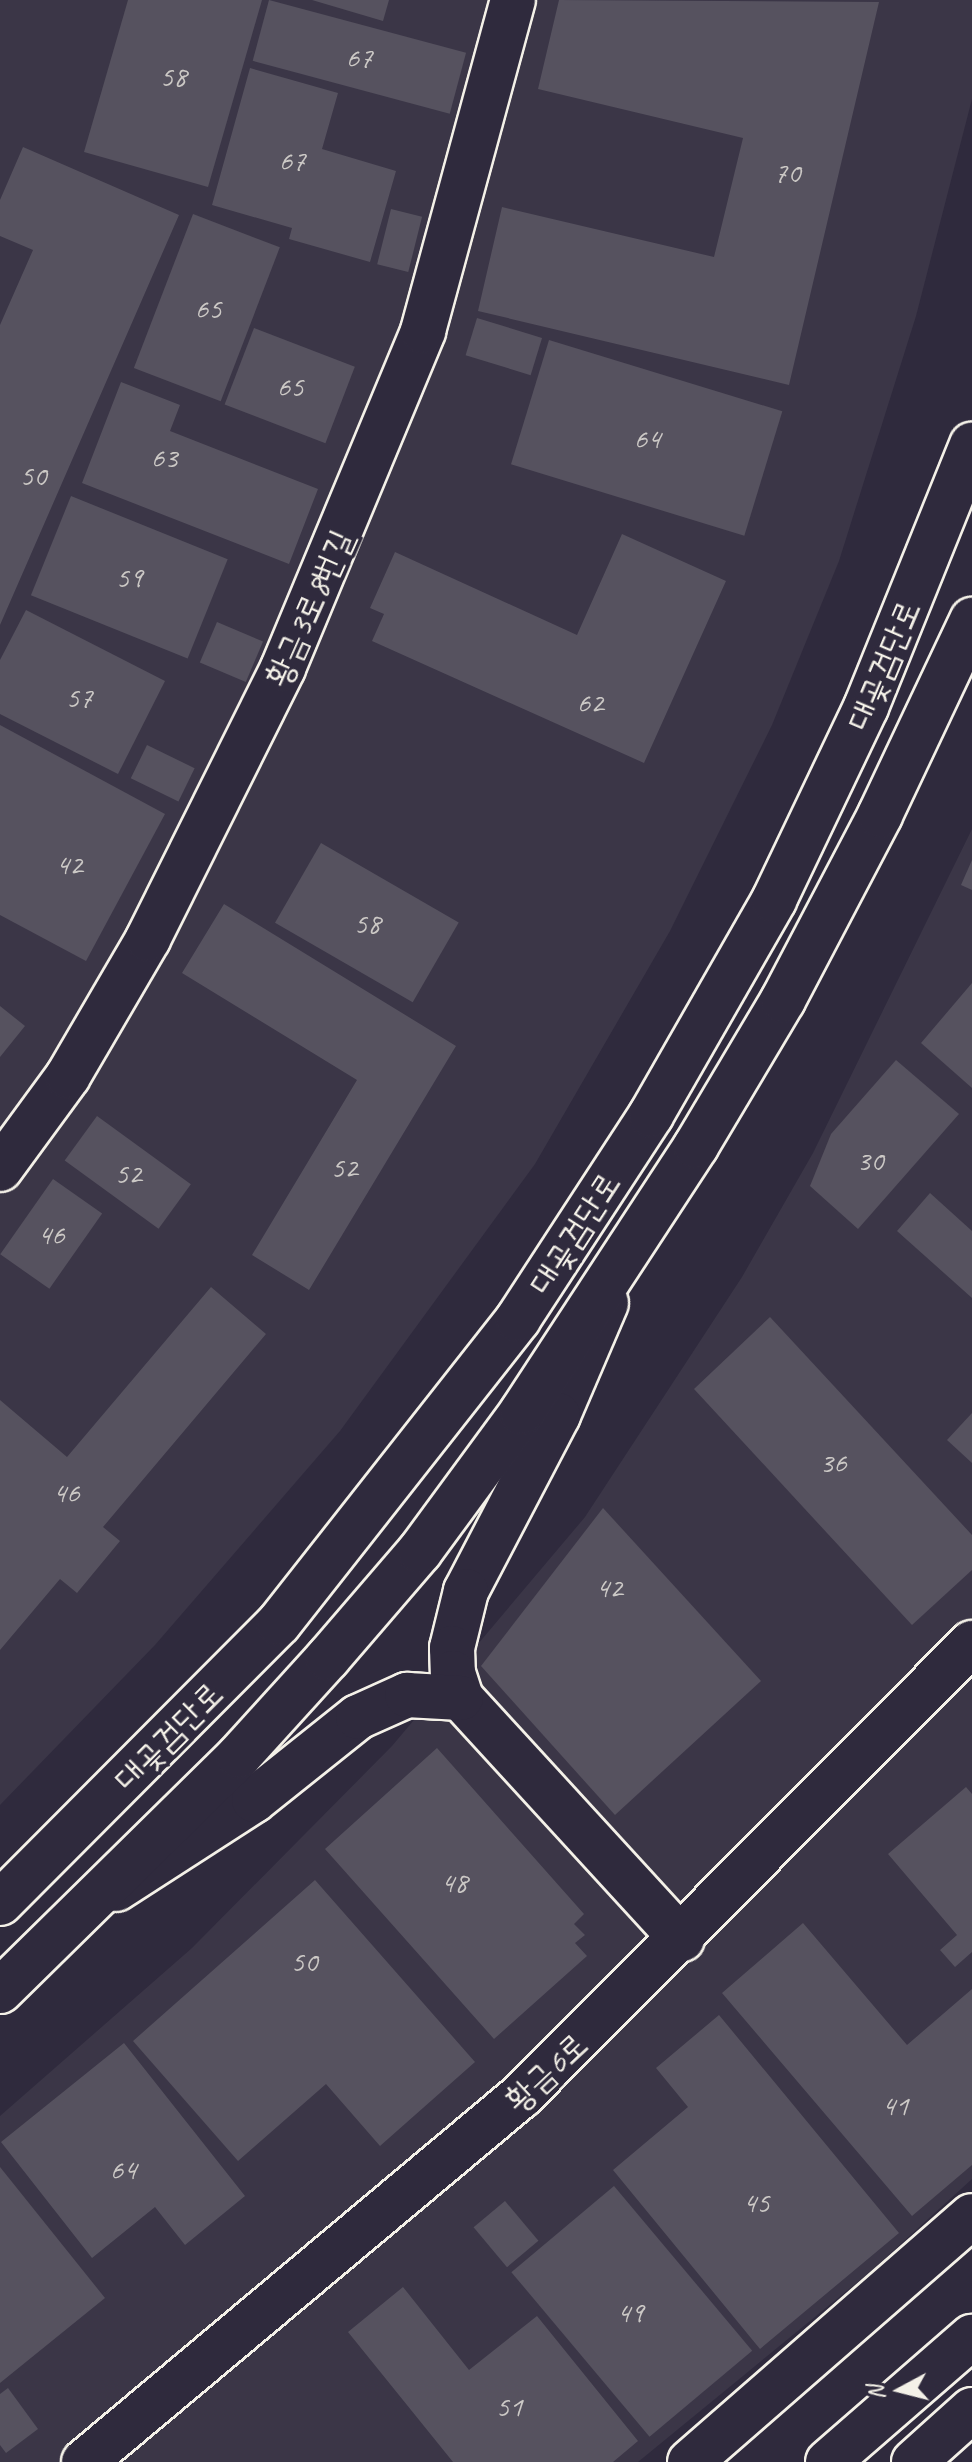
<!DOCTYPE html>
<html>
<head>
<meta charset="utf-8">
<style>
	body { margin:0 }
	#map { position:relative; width:972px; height:2462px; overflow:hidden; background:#2f2a3d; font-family:Caveat,"Poor Story",sans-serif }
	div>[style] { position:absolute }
	.built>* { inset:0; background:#3b3647 }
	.building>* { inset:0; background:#56525f; transform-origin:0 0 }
	.roads { filter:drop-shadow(2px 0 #f4f1e8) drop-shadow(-2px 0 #f4f1e8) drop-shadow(0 2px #f4f1e8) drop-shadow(0 -2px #f4f1e8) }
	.minor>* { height:44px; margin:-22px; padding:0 22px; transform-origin:22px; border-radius:22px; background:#2f2a3d }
	.major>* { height:44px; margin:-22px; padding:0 22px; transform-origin:22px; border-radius:22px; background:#2f2a3d }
	.highway>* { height:44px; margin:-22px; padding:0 22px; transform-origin:22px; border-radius:22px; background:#2f2a3d }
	span { translate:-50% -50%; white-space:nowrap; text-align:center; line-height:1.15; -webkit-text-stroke:7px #2f2a3d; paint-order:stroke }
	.number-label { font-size:30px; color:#ccc9c6 }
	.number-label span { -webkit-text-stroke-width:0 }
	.street-label { font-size:34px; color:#f4f1e8 }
	.north { position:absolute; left:860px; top:2350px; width:80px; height:80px; -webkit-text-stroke:6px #2f2a3d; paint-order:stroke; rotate:263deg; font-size:22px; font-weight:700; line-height:32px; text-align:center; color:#f4f1e8 }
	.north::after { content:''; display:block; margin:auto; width:28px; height:36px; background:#f4f1e8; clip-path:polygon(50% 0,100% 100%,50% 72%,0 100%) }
</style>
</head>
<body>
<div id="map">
	<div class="built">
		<div style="clip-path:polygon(0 0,972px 0,972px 99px,916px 316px,839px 561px,772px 725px,670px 931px,535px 1164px,340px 1431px,155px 1645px,0 1805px)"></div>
		<div style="clip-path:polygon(972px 829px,972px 2179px,871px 2271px,638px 2462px,0 2462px,0 2116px,192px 1948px,392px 1746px,585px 1517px,742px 1277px,813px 1153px)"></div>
	</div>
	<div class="building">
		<div style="clip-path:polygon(128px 0,262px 0,208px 187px,84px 152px)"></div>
		<div style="left:269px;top:0;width:204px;height:63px;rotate:15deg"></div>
		<div style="clip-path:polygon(312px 0,389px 0,383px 21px)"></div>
		<div style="clip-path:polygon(559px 0,879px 2px,789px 385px,478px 311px,502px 207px,714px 257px,743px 138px,538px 89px)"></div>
		<div style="clip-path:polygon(250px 68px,338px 93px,322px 149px,396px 171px,370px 262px,289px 239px,292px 228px,212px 205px)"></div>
		<div style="clip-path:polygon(23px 147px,179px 215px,0 625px,0 325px,33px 250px,0 236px,0 200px)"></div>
		<div style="left:391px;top:209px;width:32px;height:57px;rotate:14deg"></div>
		<div style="left:193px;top:214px;width:93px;height:165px;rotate:21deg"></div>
		<div style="left:477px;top:318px;width:68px;height:39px;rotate:17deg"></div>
		<div style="left:254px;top:328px;width:108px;height:82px;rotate:21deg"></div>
		<div style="left:549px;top:340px;width:244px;height:130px;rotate:17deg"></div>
		<div style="clip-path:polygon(121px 382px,180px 405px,170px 431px,318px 489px,289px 564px,82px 483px)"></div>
		<div style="left:71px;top:496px;width:169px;height:107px;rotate:22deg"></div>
		<div style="clip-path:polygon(622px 534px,726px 581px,644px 763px,372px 641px,384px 614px,370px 608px,395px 552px,577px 635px)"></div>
		<div style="clip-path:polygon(26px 610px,165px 681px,118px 774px,0 714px,0 660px)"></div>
		<div style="left:217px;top:622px;width:50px;height:44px;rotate:23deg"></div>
		<div style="clip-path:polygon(0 725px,165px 814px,86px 961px,0 915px)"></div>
		<div style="left:147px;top:745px;width:53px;height:37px;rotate:26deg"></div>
		<div style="left:321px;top:843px;width:159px;height:92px;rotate:30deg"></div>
		<div style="clip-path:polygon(972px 860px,972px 890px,961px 885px)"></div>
		<div style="clip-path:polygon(224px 904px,456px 1046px,309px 1290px,252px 1255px,357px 1080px,182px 973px)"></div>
		<div style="clip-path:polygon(972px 983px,972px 1088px,921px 1043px)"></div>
		<div style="clip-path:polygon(0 1006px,25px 1026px,0 1057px)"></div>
		<div style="clip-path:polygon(896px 1060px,959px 1114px,858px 1229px,810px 1186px,831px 1134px)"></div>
		<div style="left:97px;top:1116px;width:116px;height:55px;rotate:36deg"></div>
		<div style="left:53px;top:1179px;width:60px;height:92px;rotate:35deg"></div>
		<div style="clip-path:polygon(930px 1193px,972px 1231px,972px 1298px,897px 1231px)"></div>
		<div style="clip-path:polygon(211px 1287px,266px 1334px,103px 1527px,120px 1541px,77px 1593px,60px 1579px,0 1650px,0 1400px,67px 1457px)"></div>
		<div style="clip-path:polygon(770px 1317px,972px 1535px,972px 1570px,912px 1625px,694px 1389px)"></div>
		<div style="clip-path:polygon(972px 1413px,972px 1463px,947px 1440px)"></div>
		<div style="clip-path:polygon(603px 1508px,761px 1681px,615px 1815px,481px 1666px)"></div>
		<div style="clip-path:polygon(437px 1748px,584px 1914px,574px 1924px,585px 1935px,575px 1943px,587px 1956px,494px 2039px,325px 1849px)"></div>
		<div style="clip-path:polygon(966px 1787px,972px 1794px,972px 1952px,955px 1967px,940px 1950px,957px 1935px,888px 1854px)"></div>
		<div style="clip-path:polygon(315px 1880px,475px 2062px,380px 2146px,326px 2084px,238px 2161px,133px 2041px)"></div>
		<div style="clip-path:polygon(803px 1923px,907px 2045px,972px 1989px,972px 2165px,912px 2216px,722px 1993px)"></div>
		<div style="clip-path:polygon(719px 2015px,899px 2233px,760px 2349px,613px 2170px,688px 2107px,656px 2068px)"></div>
		<div style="clip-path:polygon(124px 2043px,245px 2196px,185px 2245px,155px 2207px,92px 2258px,1px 2142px)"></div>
		<div style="clip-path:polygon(0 2167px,105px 2298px,0 2383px)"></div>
		<div style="left:614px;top:2186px;width:215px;height:134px;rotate:50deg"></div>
		<div style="left:505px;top:2201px;width:52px;height:41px;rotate:50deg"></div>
		<div style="clip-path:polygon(403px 2287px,469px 2370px,537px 2316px,638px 2441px,613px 2462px,453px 2462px,348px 2332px)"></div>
		<div style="clip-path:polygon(8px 2388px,38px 2429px,6px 2453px,0 2445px,0 2394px)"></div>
	</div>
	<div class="roads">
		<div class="minor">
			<div style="left:0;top:1169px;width:115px;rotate:-53.8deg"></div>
			<div style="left:68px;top:1076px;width:159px;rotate:-59.7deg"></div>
			<div style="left:148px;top:939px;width:303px;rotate:-63.5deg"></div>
			<div style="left:283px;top:668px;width:365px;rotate:-67.4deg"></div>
			<div style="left:423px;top:331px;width:343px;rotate:-74.8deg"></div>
			<div style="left:606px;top:1303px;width:122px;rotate:113.2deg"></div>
			<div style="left:558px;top:1415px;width:199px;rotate:117.6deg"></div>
			<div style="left:466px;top:1591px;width:59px;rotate:103.8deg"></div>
			<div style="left:452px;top:1648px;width:25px;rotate:88deg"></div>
			<div style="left:453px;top:1673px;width:26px;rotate:72deg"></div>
			<div style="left:461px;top:1698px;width:327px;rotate:47.5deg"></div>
			<div style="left:116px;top:1889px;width:164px;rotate:-32.8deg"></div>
			<div style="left:254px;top:1800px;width:133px;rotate:-38.6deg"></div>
			<div style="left:358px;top:1717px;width:54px;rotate:-24.2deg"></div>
			<div style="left:407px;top:1695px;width:54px;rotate:3.2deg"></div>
			<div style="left:84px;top:2462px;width:571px;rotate:-39.96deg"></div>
			<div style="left:522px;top:2095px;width:638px;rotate:-45.13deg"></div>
			<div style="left:690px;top:2462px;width:374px;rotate:-41.1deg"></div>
		</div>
		<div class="major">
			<div style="left:0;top:1903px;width:395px;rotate:-45.1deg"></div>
			<div style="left:279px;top:1623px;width:387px;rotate:-51.8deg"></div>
			<div style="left:518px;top:1319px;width:244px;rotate:-56.9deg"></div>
			<div style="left:651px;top:1115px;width:248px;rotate:-60.2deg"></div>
			<div style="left:774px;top:900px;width:214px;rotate:-64.5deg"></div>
			<div style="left:866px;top:707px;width:283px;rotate:-68deg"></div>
			<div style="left:0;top:1991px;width:335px;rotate:-44.5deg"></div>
			<div style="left:239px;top:1756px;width:132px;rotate:-47.8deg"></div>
			<div style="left:328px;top:1658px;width:141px;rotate:-49.3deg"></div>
			<div style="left:420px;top:1551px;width:172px;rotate:-53.7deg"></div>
			<div style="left:522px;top:1412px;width:318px;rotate:-56.8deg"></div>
			<div style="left:696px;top:1146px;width:170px;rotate:-59.2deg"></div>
			<div style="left:783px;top:1000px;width:209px;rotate:-62.3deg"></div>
			<div style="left:880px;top:815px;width:216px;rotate:-64.7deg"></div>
		</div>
		<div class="highway">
			<div style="left:828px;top:2462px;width:191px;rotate:-41deg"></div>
			<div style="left:914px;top:2462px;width:78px;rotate:-41.9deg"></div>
		</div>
	</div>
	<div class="number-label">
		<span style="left:359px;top:57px">67</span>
		<span style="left:173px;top:76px">58</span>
		<span style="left:292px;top:160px">67</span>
		<span style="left:787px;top:172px">70</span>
		<span style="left:208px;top:308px">65</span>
		<span style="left:290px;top:386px">65</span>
		<span style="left:647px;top:438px">64</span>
		<span style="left:164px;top:457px">63</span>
		<span style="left:33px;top:475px">50</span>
		<span style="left:129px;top:577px">59</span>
		<span style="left:79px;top:697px">57</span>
		<span style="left:590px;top:702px">62</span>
		<span style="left:69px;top:864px">42</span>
		<span style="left:367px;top:923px">58</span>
		<span style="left:870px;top:1160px">30</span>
		<span style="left:344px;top:1167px">52</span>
		<span style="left:128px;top:1173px">52</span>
		<span style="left:51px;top:1234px">46</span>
		<span style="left:833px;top:1462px">36</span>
		<span style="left:66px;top:1492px">46</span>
		<span style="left:609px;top:1587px">42</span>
		<span style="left:454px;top:1882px">48</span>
		<span style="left:304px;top:1961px">50</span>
		<span style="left:895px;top:2105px">41</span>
		<span style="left:123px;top:2169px">64</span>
		<span style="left:756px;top:2202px">45</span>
		<span style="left:630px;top:2312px">49</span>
		<span style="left:509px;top:2406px">51</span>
	</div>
	<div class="street-label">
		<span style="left:309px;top:608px;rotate:-66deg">황금3로8번길</span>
		<span style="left:883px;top:665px;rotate:-67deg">대곶검단로</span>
		<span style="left:574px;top:1233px;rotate:-57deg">대곶검단로</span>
		<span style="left:168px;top:1736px;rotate:-45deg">대곶검단로</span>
		<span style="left:546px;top:2072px;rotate:-43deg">황금6로</span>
	</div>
	<div class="north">N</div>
</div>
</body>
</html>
